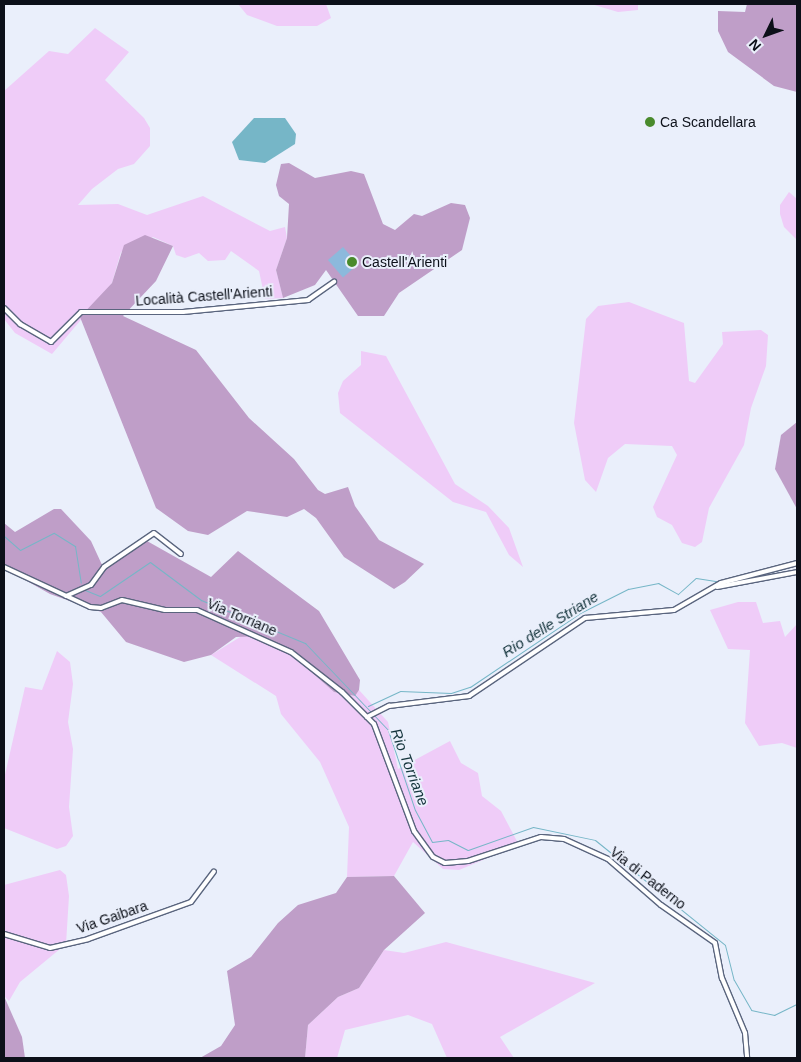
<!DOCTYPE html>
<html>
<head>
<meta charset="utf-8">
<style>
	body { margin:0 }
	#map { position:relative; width:801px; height:1062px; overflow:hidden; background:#eaeffb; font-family:Helvetica,sans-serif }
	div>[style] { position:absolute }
	.green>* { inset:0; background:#efccf8 }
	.forest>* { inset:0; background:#bf9ec8 }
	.water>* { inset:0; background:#76b6c7 }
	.stream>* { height:1px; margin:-0.5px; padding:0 0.5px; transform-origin:0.5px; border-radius:0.5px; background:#76b6c7 }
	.building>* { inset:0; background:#8cb9dc; transform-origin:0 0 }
	.roads { filter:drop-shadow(1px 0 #5a657e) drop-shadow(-1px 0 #5a657e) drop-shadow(0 1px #5a657e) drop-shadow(0 -1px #5a657e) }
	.minor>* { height:4px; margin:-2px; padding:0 2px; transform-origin:2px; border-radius:2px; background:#fff }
	.dots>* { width:14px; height:14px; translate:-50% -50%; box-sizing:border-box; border:2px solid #eaeffb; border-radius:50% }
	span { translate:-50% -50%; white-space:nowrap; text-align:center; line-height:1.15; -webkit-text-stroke:4px #eaeffb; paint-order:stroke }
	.poi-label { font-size:14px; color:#0c1019 }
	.left { translate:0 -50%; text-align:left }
	.street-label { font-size:14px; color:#0c1019 }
	.water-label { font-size:15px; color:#13333b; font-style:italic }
	.frame { position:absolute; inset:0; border:5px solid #0c1019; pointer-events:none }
	.north { position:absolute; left:741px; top:10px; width:50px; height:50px; -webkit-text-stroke:4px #eaeffb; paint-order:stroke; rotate:228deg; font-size:14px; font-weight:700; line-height:20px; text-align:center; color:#0c1019 }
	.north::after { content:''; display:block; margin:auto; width:18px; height:22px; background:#0c1019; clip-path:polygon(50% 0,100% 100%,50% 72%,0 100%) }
</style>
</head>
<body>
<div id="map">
	<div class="green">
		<div style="clip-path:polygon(238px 4px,326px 4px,331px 18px,317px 26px,277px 26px,247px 15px)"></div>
		<div style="clip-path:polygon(591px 4px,638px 4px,638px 10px,618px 12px)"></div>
		<div style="clip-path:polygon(95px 28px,129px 52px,105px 80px,144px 118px,150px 128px,150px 146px,134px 164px,118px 169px,92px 189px,78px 205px,118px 204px,147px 215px,203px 196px,270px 231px,285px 227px,287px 238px,276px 270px,283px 298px,265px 299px,259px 271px,231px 251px,225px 260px,208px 261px,199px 253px,185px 258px,176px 255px,173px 246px,153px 237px,121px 252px,112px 283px,52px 354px,15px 333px,4px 319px,4px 91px,49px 51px,68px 54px)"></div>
		<div style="clip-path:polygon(789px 192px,797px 199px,797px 240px,784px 227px,780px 214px,780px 205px)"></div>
		<div style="clip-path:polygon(629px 302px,684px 323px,689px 381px,695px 383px,723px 344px,722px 332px,761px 330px,768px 335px,766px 366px,751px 408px,744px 445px,709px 508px,702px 542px,695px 547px,682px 543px,672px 525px,657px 517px,653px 507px,677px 455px,672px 446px,625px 444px,608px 458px,596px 492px,585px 480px,574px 423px,586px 319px,598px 306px)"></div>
		<div style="clip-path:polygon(361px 351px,386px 356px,455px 484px,488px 506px,509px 528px,523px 567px,509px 555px,486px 512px,453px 502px,340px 413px,338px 393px,343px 381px,361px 365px)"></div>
		<div style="clip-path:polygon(738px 602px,756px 602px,763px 623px,780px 621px,785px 637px,797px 624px,797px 748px,782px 743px,759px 746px,745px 723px,750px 650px,728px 649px,710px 610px)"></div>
		<div style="clip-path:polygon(245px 634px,284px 648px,334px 692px,354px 696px,359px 690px,388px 722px,398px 769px,450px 741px,461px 763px,478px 773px,482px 796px,501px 811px,519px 845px,459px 870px,443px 869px,413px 842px,394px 876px,347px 877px,349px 827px,320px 762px,281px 714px,276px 696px,211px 655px)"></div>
		<div style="clip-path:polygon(57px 651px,70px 662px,73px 684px,68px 722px,73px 749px,69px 807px,73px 836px,66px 846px,57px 849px,4px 828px,4px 779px,25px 687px,42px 690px)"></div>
		<div style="clip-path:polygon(60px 870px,66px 875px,69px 896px,66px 944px,20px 982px,9px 1001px,4px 996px,4px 885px)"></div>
		<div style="clip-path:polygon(446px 942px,595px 983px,500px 1037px,514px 1058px,447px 1058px,432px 1024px,408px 1015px,345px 1030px,337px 1058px,305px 1058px,308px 1025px,338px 997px,359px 988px,384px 950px,404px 953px)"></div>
	</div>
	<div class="forest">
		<div style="clip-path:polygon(747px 4px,797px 4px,797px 92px,774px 86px,728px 52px,718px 31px,718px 11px,745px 12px)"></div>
		<div style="clip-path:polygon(289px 163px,315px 178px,351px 171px,364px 174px,383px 224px,395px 230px,414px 214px,422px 216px,451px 203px,465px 205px,470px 218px,462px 250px,399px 293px,384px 316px,358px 316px,326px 270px,315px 285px,283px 298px,276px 270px,287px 238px,289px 204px,279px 196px,276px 185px,281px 164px)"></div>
		<div style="clip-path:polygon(145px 235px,173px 246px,156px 281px,123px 316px,196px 350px,249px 418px,294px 459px,318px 490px,325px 494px,348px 487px,355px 506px,379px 540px,424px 564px,405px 582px,394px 589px,344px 557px,316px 518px,304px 509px,287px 517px,247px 511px,208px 535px,188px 531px,156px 508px,80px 317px,112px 283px,124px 245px)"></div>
		<div style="clip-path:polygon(797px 422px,797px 509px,775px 469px,781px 435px)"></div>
		<div style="clip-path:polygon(54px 509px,61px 509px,91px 541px,103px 567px,147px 541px,211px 577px,238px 551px,319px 611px,360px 680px,359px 690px,355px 696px,334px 692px,284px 648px,259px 636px,236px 637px,211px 655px,184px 662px,126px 642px,101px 612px,50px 594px,4px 568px,4px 523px,15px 532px)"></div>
		<div style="clip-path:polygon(394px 876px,425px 913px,384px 950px,359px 988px,338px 997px,308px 1025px,305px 1058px,200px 1058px,221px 1046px,235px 1025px,227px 971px,251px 957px,278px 923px,298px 905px,336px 893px,347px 877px)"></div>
		<div style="clip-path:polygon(4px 996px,22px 1037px,25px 1058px,4px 1058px)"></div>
	</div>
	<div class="water">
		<div style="clip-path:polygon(254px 118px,285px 118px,296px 134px,295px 144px,265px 163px,239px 160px,232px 142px)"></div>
	</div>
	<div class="stream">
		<div style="left:4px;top:536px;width:21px;rotate:41deg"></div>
		<div style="left:20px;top:550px;width:38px;rotate:-27deg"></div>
		<div style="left:54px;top:533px;width:25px;rotate:32deg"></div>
		<div style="left:75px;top:546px;width:37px;rotate:81deg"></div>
		<div style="left:733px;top:582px;width:66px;rotate:-14.9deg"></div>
		<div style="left:85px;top:590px;width:16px;rotate:22deg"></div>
		<div style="left:100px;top:596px;width:60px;rotate:-34.2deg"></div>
		<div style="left:150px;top:562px;width:64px;rotate:36.7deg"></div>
		<div style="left:201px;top:600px;width:113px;rotate:22.5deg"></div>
		<div style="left:305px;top:643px;width:120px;rotate:46.3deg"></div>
		<div style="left:388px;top:730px;width:84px;rotate:71.4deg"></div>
		<div style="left:415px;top:810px;width:36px;rotate:62deg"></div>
		<div style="left:432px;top:842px;width:16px;rotate:-7deg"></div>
		<div style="left:448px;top:840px;width:22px;rotate:27deg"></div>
		<div style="left:468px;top:850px;width:69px;rotate:-19.5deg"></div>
		<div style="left:533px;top:827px;width:63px;rotate:11.8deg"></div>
		<div style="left:595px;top:840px;width:167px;rotate:38.9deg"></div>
		<div style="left:725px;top:945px;width:36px;rotate:76deg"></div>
		<div style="left:734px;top:980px;width:34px;rotate:60deg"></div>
		<div style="left:751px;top:1010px;width:24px;rotate:12deg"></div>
		<div style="left:774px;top:1015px;width:25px;rotate:-26deg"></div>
		<div style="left:368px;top:706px;width:35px;rotate:-25deg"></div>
		<div style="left:400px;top:691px;width:51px;rotate:2.2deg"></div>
		<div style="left:451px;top:693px;width:20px;rotate:-18deg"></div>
		<div style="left:470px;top:687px;width:133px;rotate:-33.9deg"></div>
		<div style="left:580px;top:613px;width:54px;rotate:-26.6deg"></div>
		<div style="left:628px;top:589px;width:31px;rotate:-11deg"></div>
		<div style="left:658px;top:583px;width:23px;rotate:29deg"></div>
		<div style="left:678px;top:594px;width:24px;rotate:-42deg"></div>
		<div style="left:696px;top:578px;width:26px;rotate:9deg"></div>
	</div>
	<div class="building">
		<div style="left:343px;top:247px;width:23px;height:20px;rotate:49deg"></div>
	</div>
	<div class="roads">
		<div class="minor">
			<div style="left:4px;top:308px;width:23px;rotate:45deg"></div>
			<div style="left:20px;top:324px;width:36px;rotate:30deg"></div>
			<div style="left:51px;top:342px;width:42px;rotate:-45deg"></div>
			<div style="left:81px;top:312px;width:102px"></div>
			<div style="left:183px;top:312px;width:126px;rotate:-5.5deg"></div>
			<div style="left:308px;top:300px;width:32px;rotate:-35deg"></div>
			<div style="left:4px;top:567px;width:95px;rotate:24.9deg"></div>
			<div style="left:90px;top:607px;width:11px;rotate:5deg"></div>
			<div style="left:101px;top:608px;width:22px;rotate:-21deg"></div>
			<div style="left:122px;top:600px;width:44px;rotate:13.1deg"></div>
			<div style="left:165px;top:610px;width:32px"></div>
			<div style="left:197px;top:610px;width:103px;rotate:24.1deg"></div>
			<div style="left:291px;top:652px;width:65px;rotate:38.1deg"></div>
			<div style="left:342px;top:692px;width:45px;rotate:45deg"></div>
			<div style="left:374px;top:724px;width:114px;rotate:69.5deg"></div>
			<div style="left:414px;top:831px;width:32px;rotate:54deg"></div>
			<div style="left:433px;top:857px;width:13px;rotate:27deg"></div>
			<div style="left:445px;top:863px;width:23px;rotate:-5deg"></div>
			<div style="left:468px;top:861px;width:77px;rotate:-18.2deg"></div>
			<div style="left:541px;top:837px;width:23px;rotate:5deg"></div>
			<div style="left:564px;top:839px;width:48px;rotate:24.4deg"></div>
			<div style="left:608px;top:859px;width:70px;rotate:41deg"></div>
			<div style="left:661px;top:905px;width:66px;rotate:35.1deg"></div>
			<div style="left:715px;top:943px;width:36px;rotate:79deg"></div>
			<div style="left:722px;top:978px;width:60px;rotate:67.3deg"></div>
			<div style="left:745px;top:1033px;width:25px;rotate:85deg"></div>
			<div style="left:717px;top:587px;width:81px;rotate:-10.6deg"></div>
			<div style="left:66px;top:596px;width:27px;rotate:-24deg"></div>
			<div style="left:91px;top:585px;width:22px;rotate:-54deg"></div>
			<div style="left:104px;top:567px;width:60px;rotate:-34.2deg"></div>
			<div style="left:154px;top:533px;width:34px;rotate:38deg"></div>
			<div style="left:367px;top:717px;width:25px;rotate:-27deg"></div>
			<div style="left:389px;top:706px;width:81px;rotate:-7.1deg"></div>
			<div style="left:469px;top:696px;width:140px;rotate:-33.9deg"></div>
			<div style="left:585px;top:618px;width:89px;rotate:-5.1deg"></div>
			<div style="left:674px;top:610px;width:54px;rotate:-29.9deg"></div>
			<div style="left:721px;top:583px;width:79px;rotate:-14.7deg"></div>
			<div style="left:4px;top:934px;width:48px;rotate:16.9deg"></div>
			<div style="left:50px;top:948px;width:39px;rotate:-13deg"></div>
			<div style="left:88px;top:939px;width:109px;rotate:-19.8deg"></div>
			<div style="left:191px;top:902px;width:38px;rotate:-53deg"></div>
		</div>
	</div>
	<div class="dots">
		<div style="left:650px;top:122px;background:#498a2c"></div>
		<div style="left:352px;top:262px;background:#498a2c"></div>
	</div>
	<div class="poi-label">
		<span class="left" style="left:660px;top:122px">Ca Scandellara</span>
		<span class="left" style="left:362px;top:262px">Castell'Arienti</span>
	</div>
	<div class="street-label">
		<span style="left:204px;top:296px;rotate:-4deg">Località Castell'Arienti</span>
		<span style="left:242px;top:617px;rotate:23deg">Via Torriane</span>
		<span style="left:648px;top:878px;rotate:38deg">Via di Paderno</span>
		<span style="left:112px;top:917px;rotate:-19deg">Via Gaibara</span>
	</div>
	<div class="water-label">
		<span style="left:550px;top:624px;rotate:-32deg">Rio delle Striane</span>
		<span style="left:410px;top:767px;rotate:69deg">Rio Torriane</span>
	</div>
	<div class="frame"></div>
	<div class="north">N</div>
</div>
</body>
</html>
